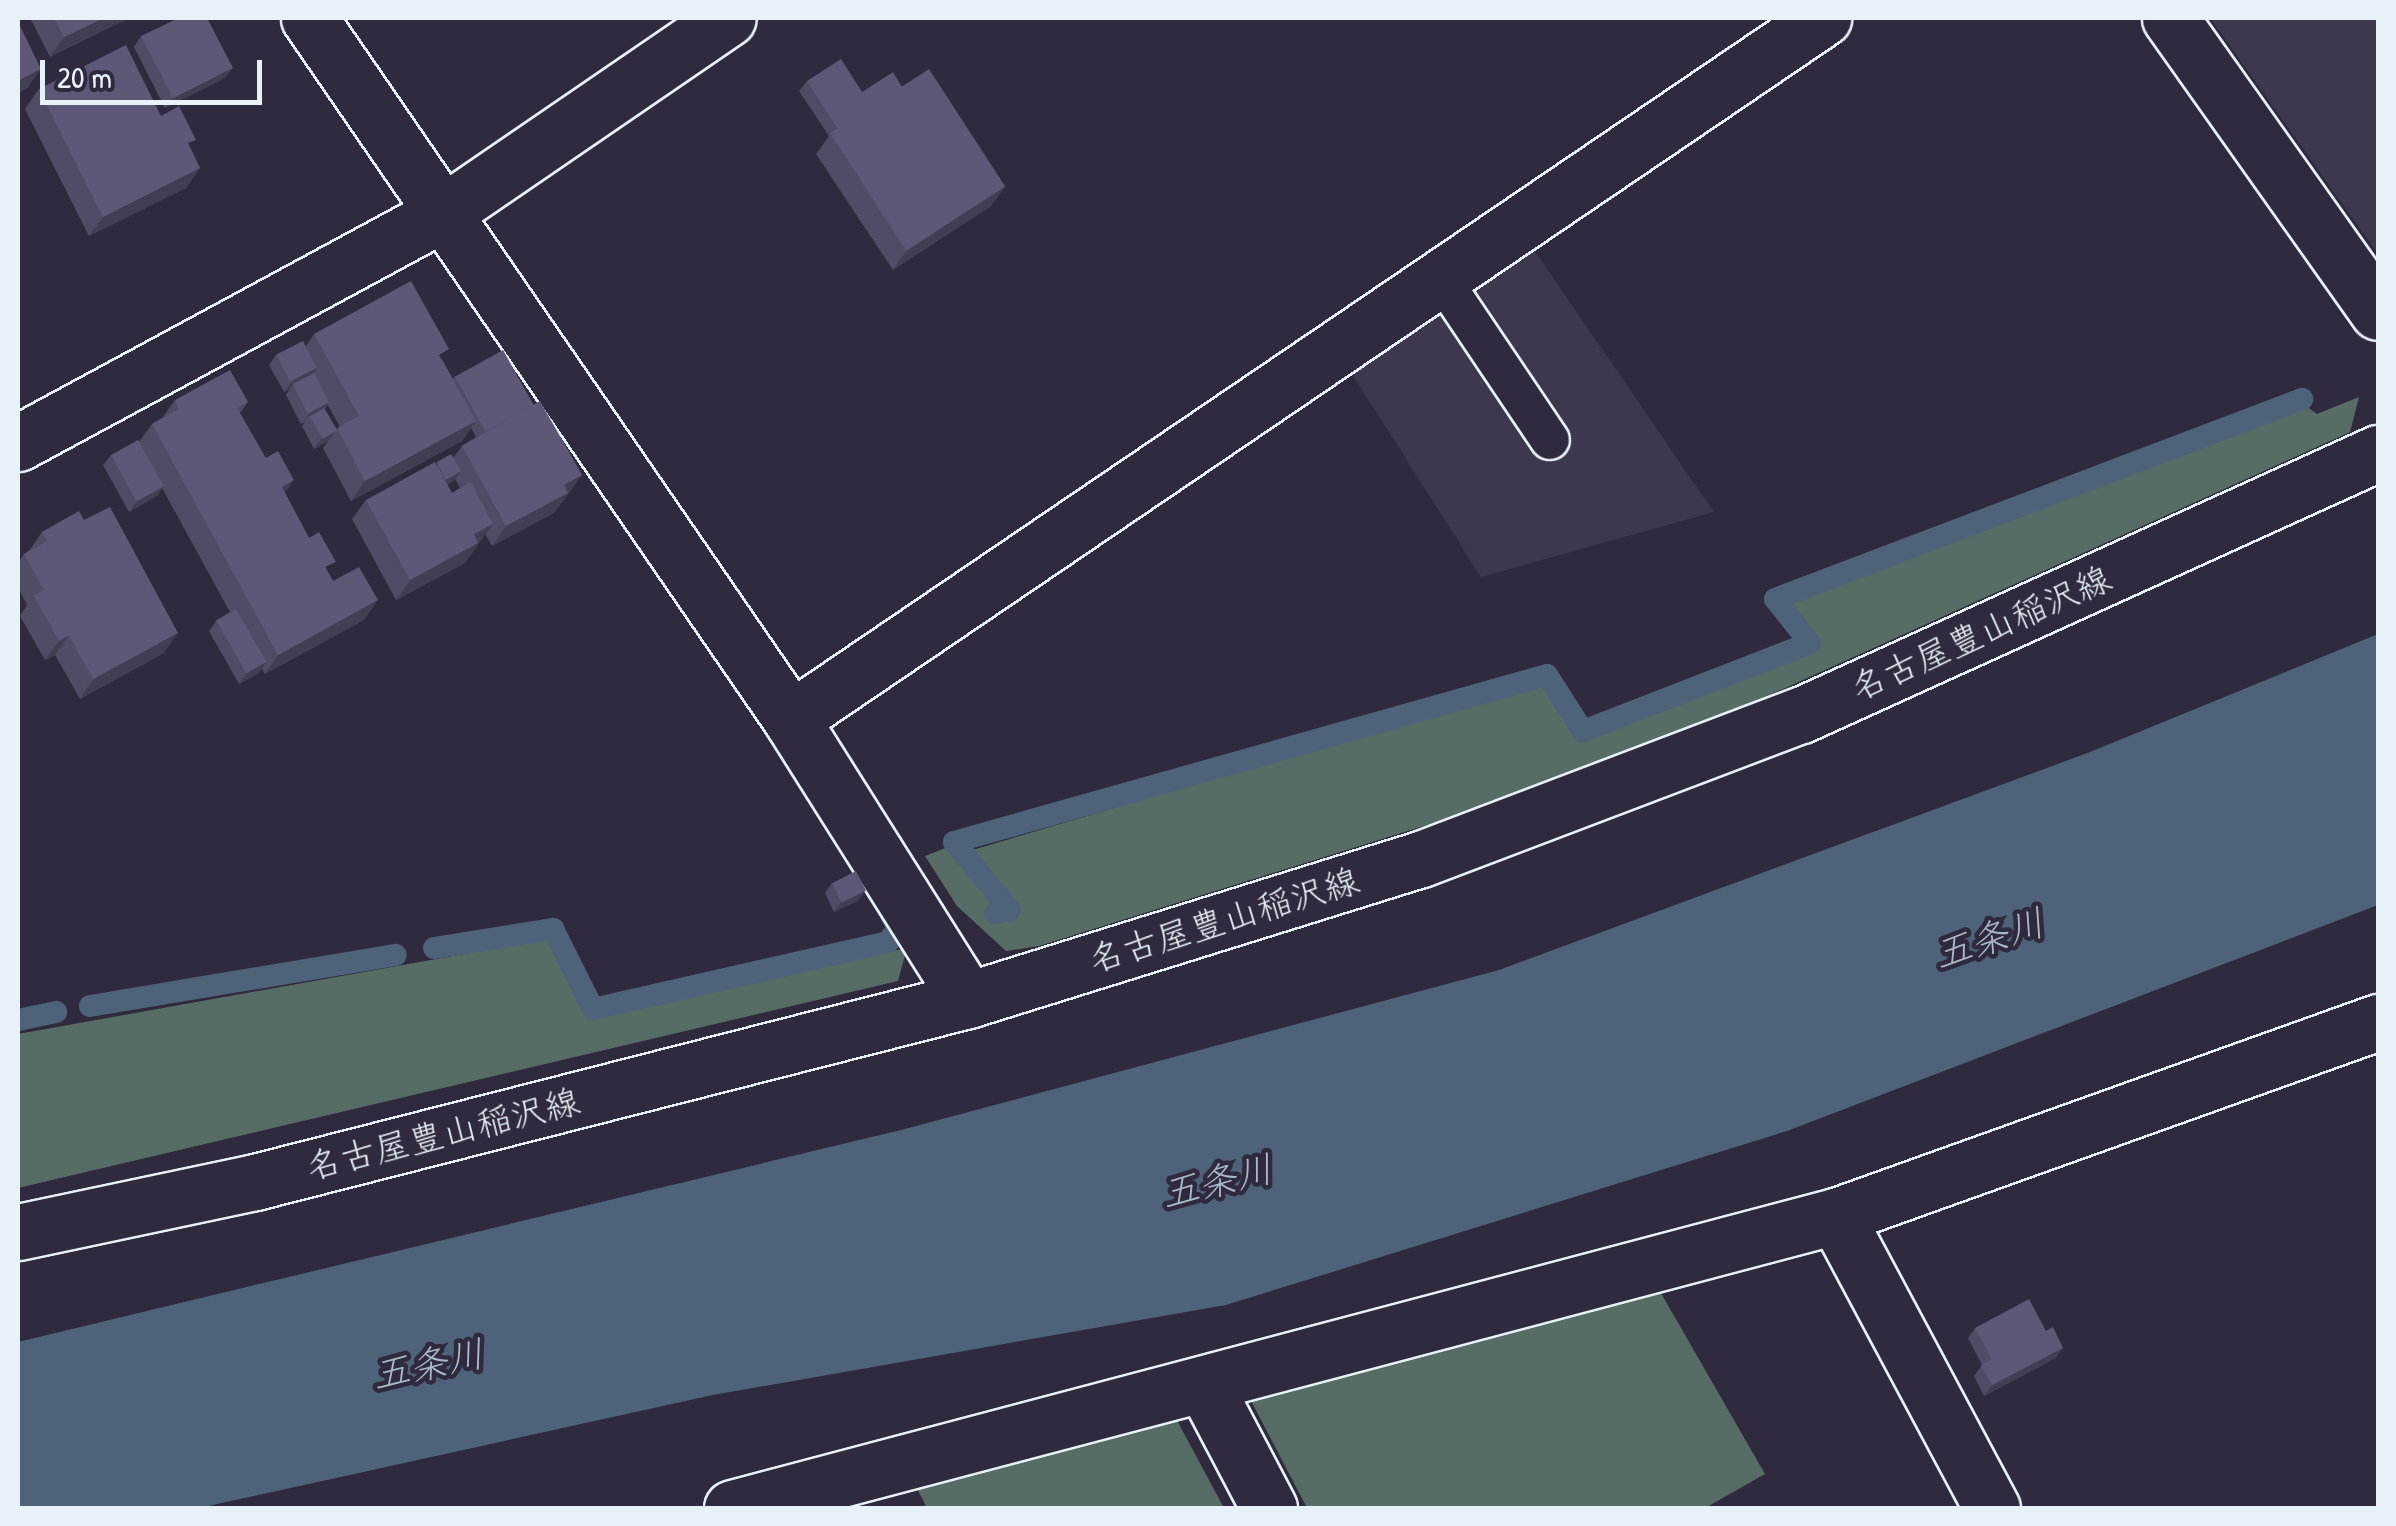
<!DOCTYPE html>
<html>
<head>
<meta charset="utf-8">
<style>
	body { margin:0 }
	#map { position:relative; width:2396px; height:1526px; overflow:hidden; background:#2f2a3d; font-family:"Patrick Hand","Klee One",sans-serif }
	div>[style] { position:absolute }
	.built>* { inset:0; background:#3d384e }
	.green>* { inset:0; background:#586c66 }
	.water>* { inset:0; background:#4e6379 }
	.stream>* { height:22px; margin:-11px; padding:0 11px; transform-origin:11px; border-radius:11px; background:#4e6379 }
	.roads { filter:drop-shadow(2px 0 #e8f1f8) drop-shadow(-2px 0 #e8f1f8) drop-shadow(0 2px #e8f1f8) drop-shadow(0 -2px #e8f1f8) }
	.lane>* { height:38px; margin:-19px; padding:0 19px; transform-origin:19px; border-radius:19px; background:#2f2a3d }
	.street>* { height:55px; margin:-27.5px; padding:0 27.5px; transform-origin:27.5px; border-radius:27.5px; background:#2f2a3d }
	.secondary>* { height:55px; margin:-27.5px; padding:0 27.5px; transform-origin:27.5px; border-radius:27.5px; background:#2f2a3d }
	.wall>* { inset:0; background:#514c65 }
	.shaded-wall>* { inset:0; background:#423e53 }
	.building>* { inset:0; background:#5e5876; transform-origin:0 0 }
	span { translate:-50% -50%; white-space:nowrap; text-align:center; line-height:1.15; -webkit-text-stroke:9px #2f2a3d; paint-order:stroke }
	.street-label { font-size:35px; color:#e8f1f8 }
	.water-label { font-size:38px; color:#aab8c5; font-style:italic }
	.frame { position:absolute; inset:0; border:20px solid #e8f1f8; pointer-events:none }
	.scale { position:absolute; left:40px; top:60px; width:222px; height:45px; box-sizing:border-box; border:5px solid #e8f1f8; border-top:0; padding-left:12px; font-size:30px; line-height:35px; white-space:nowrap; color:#e8f1f8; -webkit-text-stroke:8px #2f2a3d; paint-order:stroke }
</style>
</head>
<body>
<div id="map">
	<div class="built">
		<div style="clip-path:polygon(2210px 18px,2378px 18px,2378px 254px)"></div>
		<div style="clip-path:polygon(1532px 247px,1714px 512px,1481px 577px,1350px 371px)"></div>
	</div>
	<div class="green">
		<div style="clip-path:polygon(2359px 397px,2350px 432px,1783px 689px,1555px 785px,1039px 946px,1006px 951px,957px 906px,925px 856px,948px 847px,1000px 909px,989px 910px,995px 919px,1018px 914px,969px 851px,1542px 681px,1580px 740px,1817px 646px,1786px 603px,2303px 404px,2317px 414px)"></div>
		<div style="clip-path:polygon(548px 939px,589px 1018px,907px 948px,898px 981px,18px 1188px,18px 1034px)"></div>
		<div style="clip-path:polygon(1654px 1281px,1765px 1474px,1705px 1508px,1307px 1508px,1249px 1397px)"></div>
		<div style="clip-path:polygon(1173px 1413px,1224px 1508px,927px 1508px,912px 1479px)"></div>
	</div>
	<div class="water">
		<div style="clip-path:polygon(2378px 634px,2378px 905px,1787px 1131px,1226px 1305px,713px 1395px,199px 1508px,18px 1508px,18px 1342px,901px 1130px,1499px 970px,2090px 752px)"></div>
	</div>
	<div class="stream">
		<div style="left:995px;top:913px;width:15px;rotate:-11deg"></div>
		<div style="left:1010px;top:910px;width:88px;rotate:-129.5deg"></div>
		<div style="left:954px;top:842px;width:616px;rotate:-15.73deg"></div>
		<div style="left:1547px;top:675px;width:67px;rotate:57.3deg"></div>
		<div style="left:1583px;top:731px;width:243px;rotate:-21.2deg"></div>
		<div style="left:1810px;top:643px;width:56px;rotate:-128.5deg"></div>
		<div style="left:1775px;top:599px;width:564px;rotate:-20.78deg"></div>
		<div style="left:434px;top:948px;width:121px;rotate:-9.1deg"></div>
		<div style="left:553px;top:929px;width:89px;rotate:63.4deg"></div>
		<div style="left:593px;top:1009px;width:303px;rotate:-12.8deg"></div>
		<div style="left:888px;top:942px;width:17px;rotate:-54deg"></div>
		<div style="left:898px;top:928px;width:22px;rotate:-117deg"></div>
		<div style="left:90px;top:1006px;width:310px;rotate:-9.5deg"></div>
		<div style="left:18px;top:1020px;width:39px;rotate:-12deg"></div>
	</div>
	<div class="roads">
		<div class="lane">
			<div style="left:1441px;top:278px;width:195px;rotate:56.1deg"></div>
		</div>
		<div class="street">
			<div style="left:309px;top:18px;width:851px;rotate:55.49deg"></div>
			<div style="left:791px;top:719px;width:332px;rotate:57.8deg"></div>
			<div style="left:2170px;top:18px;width:360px;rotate:54.7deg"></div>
			<div style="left:18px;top:443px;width:483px;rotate:-28.4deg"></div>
			<div style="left:443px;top:213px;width:345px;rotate:-34.4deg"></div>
			<div style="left:791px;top:719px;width:1248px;rotate:-34.19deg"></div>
			<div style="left:1836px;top:1216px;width:331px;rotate:61.9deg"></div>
			<div style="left:1205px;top:1386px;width:138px;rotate:62.3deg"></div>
			<div style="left:732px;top:1508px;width:1142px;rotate:-14.82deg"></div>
			<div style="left:1836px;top:1216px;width:576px;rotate:-19.69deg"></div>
		</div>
		<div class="secondary">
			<div style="left:18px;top:1232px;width:242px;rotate:-11.9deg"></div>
			<div style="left:255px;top:1182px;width:736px;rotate:-14.32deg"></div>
			<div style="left:968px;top:1000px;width:474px;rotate:-17.3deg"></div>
			<div style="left:1421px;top:859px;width:406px;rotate:-20.8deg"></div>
			<div style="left:1801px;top:715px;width:634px;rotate:-24.42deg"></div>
		</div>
	</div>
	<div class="wall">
		<div style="clip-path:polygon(30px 18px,129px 18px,50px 57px)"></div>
		<div style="clip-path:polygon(141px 36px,225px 78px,165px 108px,134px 47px)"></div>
		<div style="clip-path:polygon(807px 81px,862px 92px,902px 87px,1005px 186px,991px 206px,893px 270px,816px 154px,829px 136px,799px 91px)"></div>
		<div style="clip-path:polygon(39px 89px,161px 116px,190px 148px,200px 168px,186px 188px,89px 236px,25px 109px)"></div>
		<div style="clip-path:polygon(evenodd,314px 334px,442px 359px,453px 379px,455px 376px,534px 405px,582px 475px,554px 513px,492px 546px,485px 534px,465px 563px,396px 600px,352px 519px,366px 500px,453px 458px,462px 446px,476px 437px,471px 428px,462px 441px,351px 501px,323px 448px,328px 441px,314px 449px,302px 426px,305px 422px,301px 424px,286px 395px,290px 389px,284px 392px,269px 365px,276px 355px,306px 346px,314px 334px,328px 405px,340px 427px,336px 430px,325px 409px,328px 405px,314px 334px,455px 479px,460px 488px,452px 493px,447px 485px,455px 479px)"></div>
		<div style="clip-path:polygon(175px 400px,248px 402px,240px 413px,333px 581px,364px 620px,265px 674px,262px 669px,259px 673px,239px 684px,209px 631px,216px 621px,230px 612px,162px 488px,157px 496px,129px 512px,103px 465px,111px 455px,139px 442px,152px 424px,162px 418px)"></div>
		<div style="clip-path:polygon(84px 520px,164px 653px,80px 699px,55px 655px,45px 660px,20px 616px,27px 605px,18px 587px,18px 563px,24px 554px,29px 551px,42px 532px)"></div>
		<div style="clip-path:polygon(832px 883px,858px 901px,834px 912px,825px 893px)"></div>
		<div style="clip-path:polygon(1975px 1328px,2056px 1358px,1984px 1396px,1974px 1376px,1982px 1365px,1968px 1338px)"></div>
	</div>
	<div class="shaded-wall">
		<div style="clip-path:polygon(104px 18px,129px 18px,50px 57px,64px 37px)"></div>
		<div style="clip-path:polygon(233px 68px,225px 78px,165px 108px,173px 98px)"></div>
		<div style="clip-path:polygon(41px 69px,27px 89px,18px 93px,18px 81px)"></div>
		<div style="clip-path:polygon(200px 168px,186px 188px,89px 236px,103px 217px)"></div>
		<div style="clip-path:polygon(1005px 186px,991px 206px,893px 270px,907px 250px)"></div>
		<div style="clip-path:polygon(317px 368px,310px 379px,293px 384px,290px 389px,284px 392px,292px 381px)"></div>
		<div style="clip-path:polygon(329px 402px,322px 413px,309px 416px,301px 424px,309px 414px)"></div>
		<div style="clip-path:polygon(476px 421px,462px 441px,351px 501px,365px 481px)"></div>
		<div style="clip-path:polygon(336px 431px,328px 441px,314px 449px,322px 438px)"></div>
		<div style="clip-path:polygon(461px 471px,454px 481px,438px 490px,445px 480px)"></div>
		<div style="clip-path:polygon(582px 475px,554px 513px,492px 546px,506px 526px,564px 485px)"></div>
		<div style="clip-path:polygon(294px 480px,280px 500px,282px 487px)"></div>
		<div style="clip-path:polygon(164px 486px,157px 496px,129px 512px,136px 502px)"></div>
		<div style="clip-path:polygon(493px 524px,465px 563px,396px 600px,410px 580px,474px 534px)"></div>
		<div style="clip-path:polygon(378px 600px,364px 620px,265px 674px,278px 655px)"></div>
		<div style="clip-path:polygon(178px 633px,164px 653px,80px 699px,93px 679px)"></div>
		<div style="clip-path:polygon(69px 635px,55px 655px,45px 660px,59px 641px)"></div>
		<div style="clip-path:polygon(266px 662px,259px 673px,239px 684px,246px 673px)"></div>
		<div style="clip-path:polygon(866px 891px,858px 901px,834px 912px,841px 902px)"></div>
		<div style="clip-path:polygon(2063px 1348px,2056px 1358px,1984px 1396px,1992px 1385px)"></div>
	</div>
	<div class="building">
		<div style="clip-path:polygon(54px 18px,104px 18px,64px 37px)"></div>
		<div style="clip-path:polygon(179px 18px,207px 18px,233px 68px,173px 98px,141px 36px)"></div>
		<div style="clip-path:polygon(18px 22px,41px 69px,18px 81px)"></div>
		<div style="clip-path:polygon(126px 45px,161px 116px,179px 106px,196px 140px,188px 143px,200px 168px,103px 217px,39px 89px)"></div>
		<div style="clip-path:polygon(841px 59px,862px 92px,893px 72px,902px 87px,838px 129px,807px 81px)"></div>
		<div style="left:929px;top:69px;width:140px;height:118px;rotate:57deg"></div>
		<div style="clip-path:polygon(411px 281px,449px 349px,439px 355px,476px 421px,365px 481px,337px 428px,359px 416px,314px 334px)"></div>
		<div style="left:303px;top:341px;width:30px;height:30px;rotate:63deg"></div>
		<div style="left:503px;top:350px;width:63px;height:55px;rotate:61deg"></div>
		<div style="clip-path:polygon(230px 370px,248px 402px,237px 408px,266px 458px,278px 451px,294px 480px,282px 487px,309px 538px,319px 532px,336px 562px,325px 567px,333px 581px,359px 567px,378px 600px,278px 655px,152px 424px,179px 409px,175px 400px)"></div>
		<div style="left:314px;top:373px;width:33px;height:24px;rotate:63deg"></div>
		<div style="clip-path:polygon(540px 401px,582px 475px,564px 485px,568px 493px,506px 526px,462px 446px)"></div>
		<div style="left:324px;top:408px;width:26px;height:17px;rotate:59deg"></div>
		<div style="left:138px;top:440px;width:53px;height:31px;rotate:61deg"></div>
		<div style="left:451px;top:454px;width:20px;height:17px;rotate:60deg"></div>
		<div style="clip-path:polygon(435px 462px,452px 493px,471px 482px,493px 524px,474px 534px,478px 543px,410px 580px,366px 500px)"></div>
		<div style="clip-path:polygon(110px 507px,178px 633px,93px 679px,69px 635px,59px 641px,34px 596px,44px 590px,24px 554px,47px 541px,42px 532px,79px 511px,84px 520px)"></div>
		<div style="left:236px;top:609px;width:61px;height:23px;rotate:60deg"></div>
		<div style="left:856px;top:871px;width:22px;height:27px;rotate:63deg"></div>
		<div style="clip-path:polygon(2029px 1299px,2046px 1331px,2053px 1327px,2063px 1348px,1992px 1385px,1981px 1365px,1992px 1359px,1975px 1328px)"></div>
	</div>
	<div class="street-label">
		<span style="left:1981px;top:633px;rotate:-24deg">名古屋豊山稲沢線</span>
		<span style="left:1224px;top:920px;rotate:-17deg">名古屋豊山稲沢線</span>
		<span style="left:443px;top:1134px;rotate:-14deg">名古屋豊山稲沢線</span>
	</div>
	<div class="water-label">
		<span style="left:1989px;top:938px;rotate:-18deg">五条川</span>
		<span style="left:1217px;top:1181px;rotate:-14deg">五条川</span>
		<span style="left:428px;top:1364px;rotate:-12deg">五条川</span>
	</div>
	<div class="frame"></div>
	<div class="scale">20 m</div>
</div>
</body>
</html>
